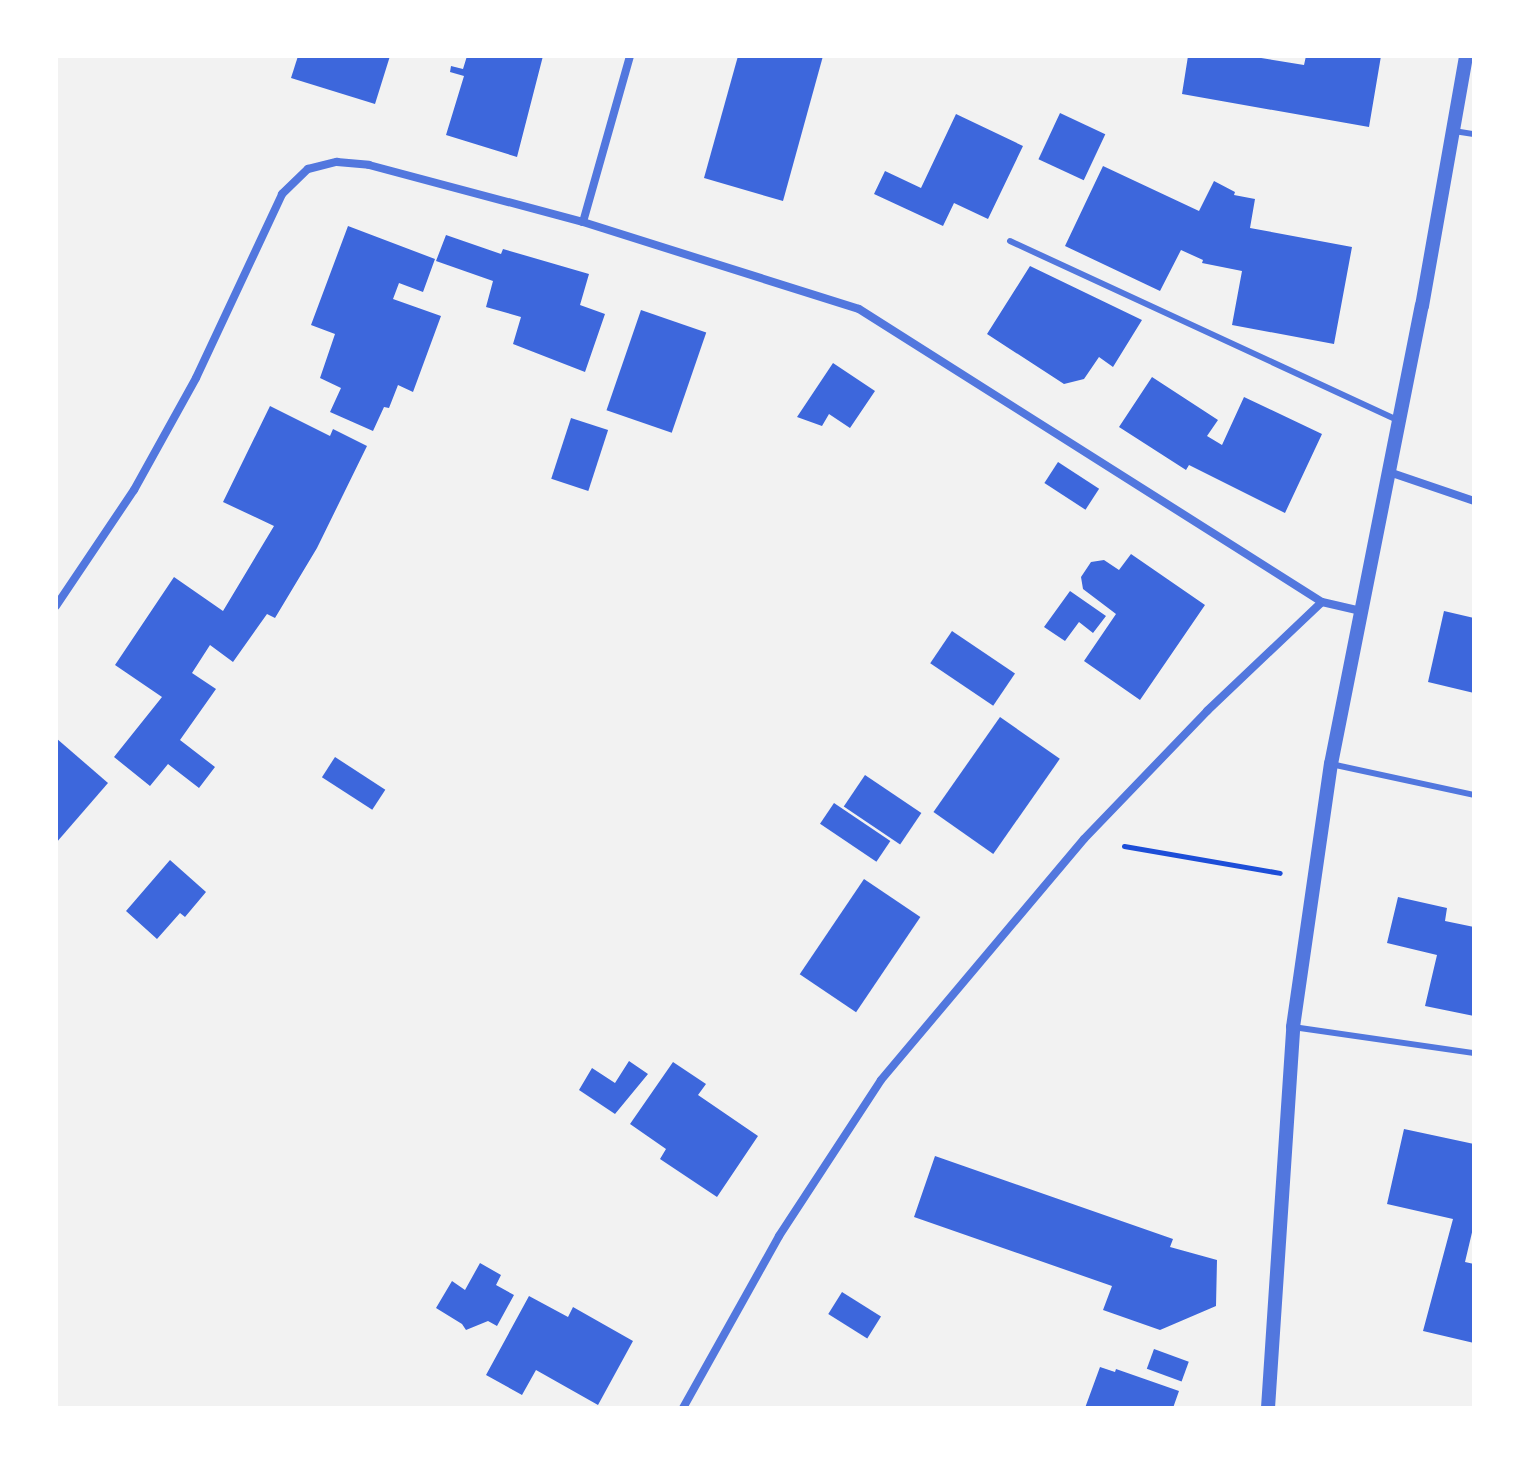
<!DOCTYPE html>
<html>
<head>
<meta charset="utf-8">
<style>
	body { margin:0 }
	#map { position:relative; width:1530px; height:1464px; overflow:hidden; background:#f2f2f2; font-family:"Asap Condensed",sans-serif }
	div>[style] { position:absolute }
	.building>* { inset:0; background:#3d67dc; transform-origin:0 0 }
	.path>* { height:5px; margin:-2.5px; padding:0 2.5px; transform-origin:2.5px; border-radius:2.5px; background:#1d4ed8 }
	.service>* { height:6px; margin:-3px; padding:0 3px; transform-origin:3px; border-radius:3px; background:#5277de }
	.minor>* { height:8px; margin:-4px; padding:0 4px; transform-origin:4px; border-radius:4px; background:#5277de }
	.tertiary>* { height:14px; margin:-7px; padding:0 7px; transform-origin:7px; border-radius:7px; background:#5277de }
	span { translate:-50% -50%; white-space:nowrap; text-align:center; line-height:1.15; -webkit-text-stroke:6px #fff; paint-order:stroke }
	.frame { position:absolute; inset:0; border:58px solid #fff; pointer-events:none }
</style>
</head>
<body>
<div id="map">
	<div class="building">
		<div style="clip-path:polygon(298px 56px,390px 56px,375px 104px,291px 78px)"></div>
		<div style="clip-path:polygon(467px 56px,543px 56px,517px 157px,446px 135px,464px 76px,450px 72px,451px 66px,463px 69px)"></div>
		<div style="clip-path:polygon(738px 56px,823px 56px,783px 201px,704px 178px)"></div>
		<div style="clip-path:polygon(1188px 56px,1249px 56px,1304px 65px,1306px 56px,1381px 56px,1369px 127px,1182px 94px)"></div>
		<div style="left:1060px;top:113px;width:50px;height:51px;rotate:25deg"></div>
		<div style="clip-path:polygon(956px 114px,1023px 146px,988px 219px,954px 203px,943px 226px,874px 194px,885px 171px,921px 188px)"></div>
		<div style="clip-path:polygon(1103px 166px,1199px 211px,1214px 181px,1235px 192px,1234px 195px,1255px 199px,1250px 228px,1352px 247px,1334px 344px,1232px 325px,1242px 271px,1202px 263px,1203px 260px,1181px 250px,1160px 291px,1065px 246px)"></div>
		<div style="clip-path:polygon(348px 226px,435px 259px,423px 292px,399px 283px,393px 299px,441px 316px,413px 392px,398px 385px,389px 408px,384px 407px,373px 431px,330px 412px,341px 388px,320px 378px,335px 334px,311px 325px)"></div>
		<div style="clip-path:polygon(446px 235px,501px 254px,503px 249px,589px 274px,580px 305px,605px 314px,585px 372px,513px 344px,521px 317px,486px 307px,493px 281px,436px 261px)"></div>
		<div style="clip-path:polygon(1030px 266px,1142px 320px,1113px 367px,1099px 357px,1084px 379px,1064px 384px,987px 334px)"></div>
		<div style="left:641px;top:310px;width:69px;height:106px;rotate:19deg"></div>
		<div style="clip-path:polygon(833px 363px,875px 391px,850px 428px,829px 414px,822px 426px,797px 417px)"></div>
		<div style="clip-path:polygon(1152px 377px,1218px 420px,1207px 436px,1222px 445px,1244px 397px,1322px 434px,1285px 513px,1189px 465px,1186px 470px,1119px 427px)"></div>
		<div style="clip-path:polygon(270px 406px,330px 436px,333px 429px,367px 446px,317px 548px,275px 618px,267px 614px,233px 662px,210px 645px,192px 673px,216px 689px,180px 740px,215px 767px,199px 788px,168px 764px,150px 786px,114px 757px,162px 697px,115px 665px,174px 577px,223px 611px,274px 526px,223px 502px)"></div>
		<div style="left:571px;top:418px;width:39px;height:64px;rotate:18deg"></div>
		<div style="left:1058px;top:462px;width:49px;height:25px;rotate:33deg"></div>
		<div style="clip-path:polygon(1131px 554px,1205px 605px,1140px 700px,1084px 661px,1116px 614px,1083px 589px,1081px 577px,1091px 562px,1104px 560px,1119px 570px)"></div>
		<div style="clip-path:polygon(1070px 591px,1106px 616px,1093px 633px,1079px 622px,1065px 641px,1044px 627px)"></div>
		<div style="clip-path:polygon(1444px 611px,1474px 618px,1474px 693px,1428px 682px)"></div>
		<div style="left:952px;top:631px;width:76px;height:39px;rotate:34deg"></div>
		<div style="left:1000px;top:717px;width:73px;height:116px;rotate:35deg"></div>
		<div style="clip-path:polygon(56px 738px,108px 783px,56px 843px)"></div>
		<div style="left:335px;top:757px;width:60px;height:24px;rotate:33deg"></div>
		<div style="left:865px;top:775px;width:68px;height:38px;rotate:34deg"></div>
		<div style="left:834px;top:803px;width:68px;height:25px;rotate:34deg"></div>
		<div style="clip-path:polygon(170px 860px,206px 892px,185px 917px,180px 913px,157px 939px,126px 911px)"></div>
		<div style="left:864px;top:879px;width:68px;height:115px;rotate:34deg"></div>
		<div style="clip-path:polygon(1398px 897px,1447px 908px,1445px 921px,1474px 927px,1474px 1016px,1425px 1006px,1437px 955px,1387px 943px)"></div>
		<div style="clip-path:polygon(629px 1061px,648px 1074px,615px 1114px,579px 1090px,592px 1068px,615px 1083px)"></div>
		<div style="clip-path:polygon(673px 1062px,706px 1084px,698px 1095px,758px 1136px,717px 1197px,660px 1159px,666px 1149px,630px 1124px)"></div>
		<div style="clip-path:polygon(1404px 1129px,1474px 1144px,1474px 1224px,1465px 1262px,1474px 1264px,1474px 1343px,1423px 1331px,1453px 1219px,1387px 1204px)"></div>
		<div style="clip-path:polygon(935px 1156px,1173px 1239px,1170px 1247px,1217px 1260px,1216px 1306px,1160px 1330px,1103px 1310px,1112px 1286px,914px 1217px)"></div>
		<div style="clip-path:polygon(480px 1263px,501px 1275px,496px 1285px,514px 1295px,497px 1326px,488px 1321px,466px 1330px,462px 1324px,436px 1308px,452px 1281px,465px 1290px)"></div>
		<div style="left:842px;top:1292px;width:46px;height:26px;rotate:32deg"></div>
		<div style="clip-path:polygon(529px 1296px,568px 1317px,573px 1307px,633px 1341px,598px 1405px,536px 1370px,522px 1395px,486px 1375px)"></div>
		<div style="left:1154px;top:1349px;width:37px;height:21px;rotate:20deg"></div>
		<div style="clip-path:polygon(1100px 1367px,1115px 1372px,1116px 1369px,1179px 1391px,1173px 1408px,1085px 1408px)"></div>
	</div>
	<div class="path">
		<div style="left:1124px;top:846px;width:158px;rotate:9.8deg"></div>
	</div>
	<div class="service">
		<div style="left:1454px;top:131px;width:20px;rotate:9deg"></div>
		<div style="left:1010px;top:241px;width:429px;rotate:24.8deg"></div>
		<div style="left:1331px;top:764px;width:146px;rotate:12.2deg"></div>
		<div style="left:1293px;top:1027px;width:183px;rotate:8.2deg"></div>
	</div>
	<div class="minor">
		<div style="left:583px;top:222px;width:173px;rotate:-74.2deg"></div>
		<div style="left:1389px;top:472px;width:90px;rotate:18.8deg"></div>
		<div style="left:56px;top:606px;width:140px;rotate:-56.1deg"></div>
		<div style="left:134px;top:490px;width:128px;rotate:-61deg"></div>
		<div style="left:196px;top:378px;width:203px;rotate:-64.9deg"></div>
		<div style="left:282px;top:194px;width:36px;rotate:-44deg"></div>
		<div style="left:308px;top:169px;width:30px;rotate:-14deg"></div>
		<div style="left:337px;top:162px;width:32px;rotate:5deg"></div>
		<div style="left:369px;top:165px;width:221px;rotate:14.9deg"></div>
		<div style="left:583px;top:222px;width:289px;rotate:17.5deg"></div>
		<div style="left:859px;top:309px;width:548px;rotate:32.33deg"></div>
		<div style="left:1322px;top:602px;width:40px;rotate:13deg"></div>
		<div style="left:683px;top:1408px;width:197px;rotate:-60.8deg"></div>
		<div style="left:779px;top:1236px;width:186px;rotate:-56.8deg"></div>
		<div style="left:881px;top:1080px;width:315px;rotate:-49.9deg"></div>
		<div style="left:1084px;top:839px;width:178px;rotate:-46.1deg"></div>
		<div style="left:1207px;top:711px;width:158px;rotate:-43.5deg"></div>
	</div>
	<div class="tertiary">
		<div style="left:1268px;top:1408px;width:382px;rotate:-86.2deg"></div>
		<div style="left:1293px;top:1027px;width:266px;rotate:-81.8deg"></div>
		<div style="left:1331px;top:764px;width:467px;rotate:-78.8deg"></div>
		<div style="left:1422px;top:306px;width:254px;rotate:-80deg"></div>
	</div>
	<div class="frame"></div>
</div>
</body>
</html>
